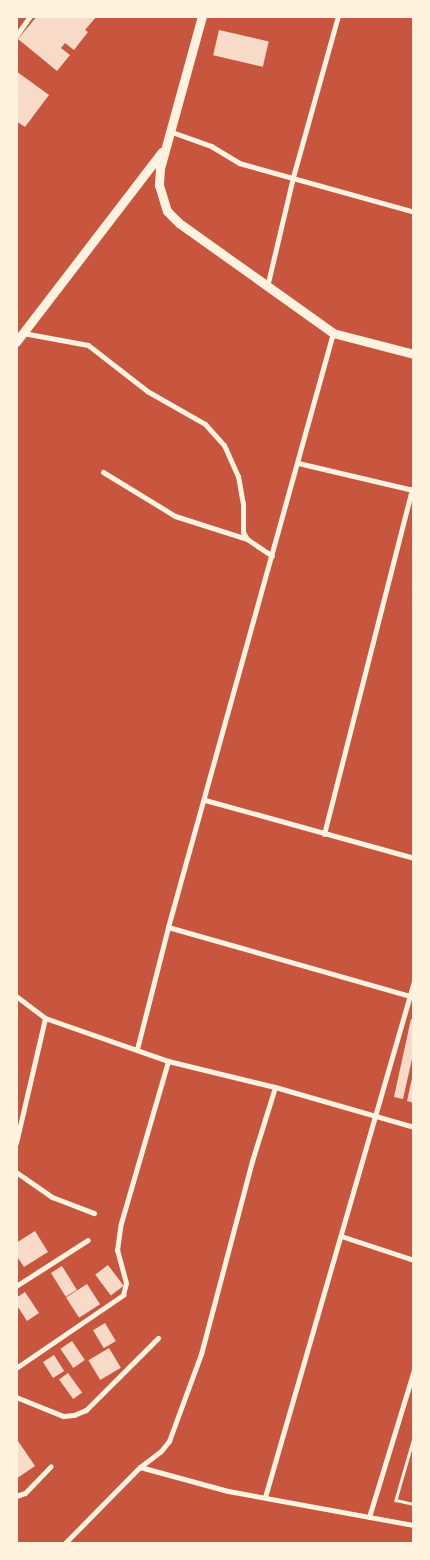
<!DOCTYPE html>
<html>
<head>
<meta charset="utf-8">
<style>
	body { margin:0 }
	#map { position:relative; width:430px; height:1560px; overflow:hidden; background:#c8553d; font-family:Georgia,serif }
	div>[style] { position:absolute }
	.building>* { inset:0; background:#f7dbc8; transform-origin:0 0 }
	.path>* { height:2.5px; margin:-1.25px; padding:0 1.25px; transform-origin:1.25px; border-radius:1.25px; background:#fff3e0 }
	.minor>* { height:5px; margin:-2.5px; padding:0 2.5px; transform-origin:2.5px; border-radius:2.5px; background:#fff3e0 }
	.tertiary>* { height:9px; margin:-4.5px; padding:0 4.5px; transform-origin:4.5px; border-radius:4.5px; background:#fff3e0 }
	span { translate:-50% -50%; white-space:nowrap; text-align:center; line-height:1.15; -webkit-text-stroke:4.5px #fff3e0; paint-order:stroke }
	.frame { position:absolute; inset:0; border:18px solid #fff3e0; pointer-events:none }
</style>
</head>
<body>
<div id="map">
	<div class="building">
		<div style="clip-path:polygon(37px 16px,97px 16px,85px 30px,88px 32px,74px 50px,65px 43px,61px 48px,70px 55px,57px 71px,18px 39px)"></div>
		<div style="left:219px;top:30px;width:51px;height:26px;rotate:13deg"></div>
		<div style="clip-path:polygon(16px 71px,49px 95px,25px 127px,16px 121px)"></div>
		<div style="clip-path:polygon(411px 1019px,414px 1020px,414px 1050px,403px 1099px,394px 1097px)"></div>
		<div style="clip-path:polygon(413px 1074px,414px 1075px,414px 1103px,407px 1101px)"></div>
		<div style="clip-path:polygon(35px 1231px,48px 1252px,24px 1267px,16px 1255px,16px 1243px)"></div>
		<div style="left:108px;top:1265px;width:26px;height:16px;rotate:53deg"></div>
		<div style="left:62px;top:1266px;width:28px;height:13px;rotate:58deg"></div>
		<div style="left:87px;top:1284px;width:24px;height:25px;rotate:57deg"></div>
		<div style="clip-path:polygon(25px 1292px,39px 1313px,27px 1321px,16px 1304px,16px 1298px)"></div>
		<div style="left:105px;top:1323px;width:21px;height:14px;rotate:59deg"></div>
		<div style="left:72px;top:1341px;width:23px;height:14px;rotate:56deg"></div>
		<div style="left:109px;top:1348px;width:23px;height:24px;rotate:59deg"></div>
		<div style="left:54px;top:1355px;width:19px;height:13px;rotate:58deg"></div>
		<div style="left:68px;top:1373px;width:24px;height:11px;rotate:54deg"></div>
		<div style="clip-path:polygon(18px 1441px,35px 1466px,16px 1479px,16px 1443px)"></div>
	</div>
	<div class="path">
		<div style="left:414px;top:1438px;width:65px;rotate:106.2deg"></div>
		<div style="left:396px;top:1500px;width:18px;rotate:13deg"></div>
	</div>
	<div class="minor">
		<div style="left:16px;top:36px;width:24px;rotate:-55deg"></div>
		<div style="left:169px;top:131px;width:45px;rotate:19.7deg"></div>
		<div style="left:211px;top:146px;width:33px;rotate:31deg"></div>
		<div style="left:239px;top:163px;width:182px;rotate:15.6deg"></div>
		<div style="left:267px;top:287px;width:113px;rotate:-76.7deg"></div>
		<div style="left:293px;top:177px;width:167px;rotate:-74.4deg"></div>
		<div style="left:23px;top:333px;width:66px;rotate:10.5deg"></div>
		<div style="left:88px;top:345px;width:75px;rotate:37.9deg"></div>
		<div style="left:147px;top:391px;width:67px;rotate:29.6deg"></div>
		<div style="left:205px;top:424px;width:28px;rotate:48deg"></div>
		<div style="left:224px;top:445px;width:34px;rotate:66deg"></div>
		<div style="left:238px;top:476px;width:27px;rotate:80deg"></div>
		<div style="left:243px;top:503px;width:29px;rotate:90deg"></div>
		<div style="left:243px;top:532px;width:8px;rotate:60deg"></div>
		<div style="left:247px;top:539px;width:30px;rotate:34deg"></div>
		<div style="left:298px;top:463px;width:118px;rotate:13.2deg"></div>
		<div style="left:103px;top:472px;width:84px;rotate:31.4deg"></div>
		<div style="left:175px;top:516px;width:76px;rotate:17.7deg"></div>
		<div style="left:205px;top:800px;width:217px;rotate:15.5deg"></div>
		<div style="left:324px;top:834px;width:356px;rotate:-75.7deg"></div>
		<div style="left:168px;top:927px;width:252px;rotate:15.9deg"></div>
		<div style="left:16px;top:996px;width:36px;rotate:37deg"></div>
		<div style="left:45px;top:1018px;width:130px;rotate:19.3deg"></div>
		<div style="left:168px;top:1061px;width:110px;rotate:13.7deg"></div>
		<div style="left:275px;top:1087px;width:145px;rotate:16.1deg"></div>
		<div style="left:137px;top:1049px;width:126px;rotate:-75.7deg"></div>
		<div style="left:168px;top:927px;width:616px;rotate:-74.48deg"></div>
		<div style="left:16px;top:1143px;width:128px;rotate:-76.9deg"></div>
		<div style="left:16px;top:1172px;width:44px;rotate:34.8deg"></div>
		<div style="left:52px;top:1197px;width:45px;rotate:20.9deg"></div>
		<div style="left:341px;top:1236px;width:77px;rotate:18.2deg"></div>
		<div style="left:16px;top:1286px;width:85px;rotate:-32.6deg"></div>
		<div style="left:16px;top:1368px;width:130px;rotate:-34.3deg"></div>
		<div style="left:123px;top:1295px;width:12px;rotate:-76deg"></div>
		<div style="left:126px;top:1283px;width:34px;rotate:-105deg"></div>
		<div style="left:117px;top:1250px;width:27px;rotate:-82deg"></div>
		<div style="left:121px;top:1223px;width:169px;rotate:-73.8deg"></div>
		<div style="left:16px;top:1397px;width:51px;rotate:22deg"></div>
		<div style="left:63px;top:1416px;width:11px;rotate:-5deg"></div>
		<div style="left:74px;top:1415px;width:13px;rotate:-23deg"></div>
		<div style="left:86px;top:1410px;width:102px;rotate:-45deg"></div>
		<div style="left:140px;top:1467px;width:91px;rotate:15.3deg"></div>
		<div style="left:228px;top:1491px;width:189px;rotate:10.4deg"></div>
		<div style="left:16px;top:1496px;width:9px;rotate:-18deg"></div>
		<div style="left:25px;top:1493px;width:37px;rotate:-46deg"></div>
		<div style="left:265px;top:1497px;width:537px;rotate:-73.89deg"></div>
		<div style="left:369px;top:1517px;width:154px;rotate:-73deg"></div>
		<div style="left:64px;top:1544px;width:108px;rotate:-45.4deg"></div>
		<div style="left:140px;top:1467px;width:26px;rotate:-37deg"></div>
		<div style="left:161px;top:1451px;width:13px;rotate:-51deg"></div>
		<div style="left:169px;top:1441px;width:93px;rotate:-69.8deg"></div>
		<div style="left:201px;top:1354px;width:200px;rotate:-75.2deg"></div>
		<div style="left:252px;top:1161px;width:77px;rotate:-72.7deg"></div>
	</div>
	<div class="tertiary">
		<div style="left:202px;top:16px;width:159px;rotate:105.4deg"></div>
		<div style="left:160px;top:169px;width:16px;rotate:94deg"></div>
		<div style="left:159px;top:185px;width:27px;rotate:73deg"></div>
		<div style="left:167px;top:211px;width:17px;rotate:45deg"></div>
		<div style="left:179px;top:223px;width:189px;rotate:35.5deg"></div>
		<div style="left:333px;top:333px;width:84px;rotate:14.5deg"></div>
		<div style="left:16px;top:342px;width:240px;rotate:-52.5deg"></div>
	</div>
	<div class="frame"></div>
</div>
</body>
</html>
